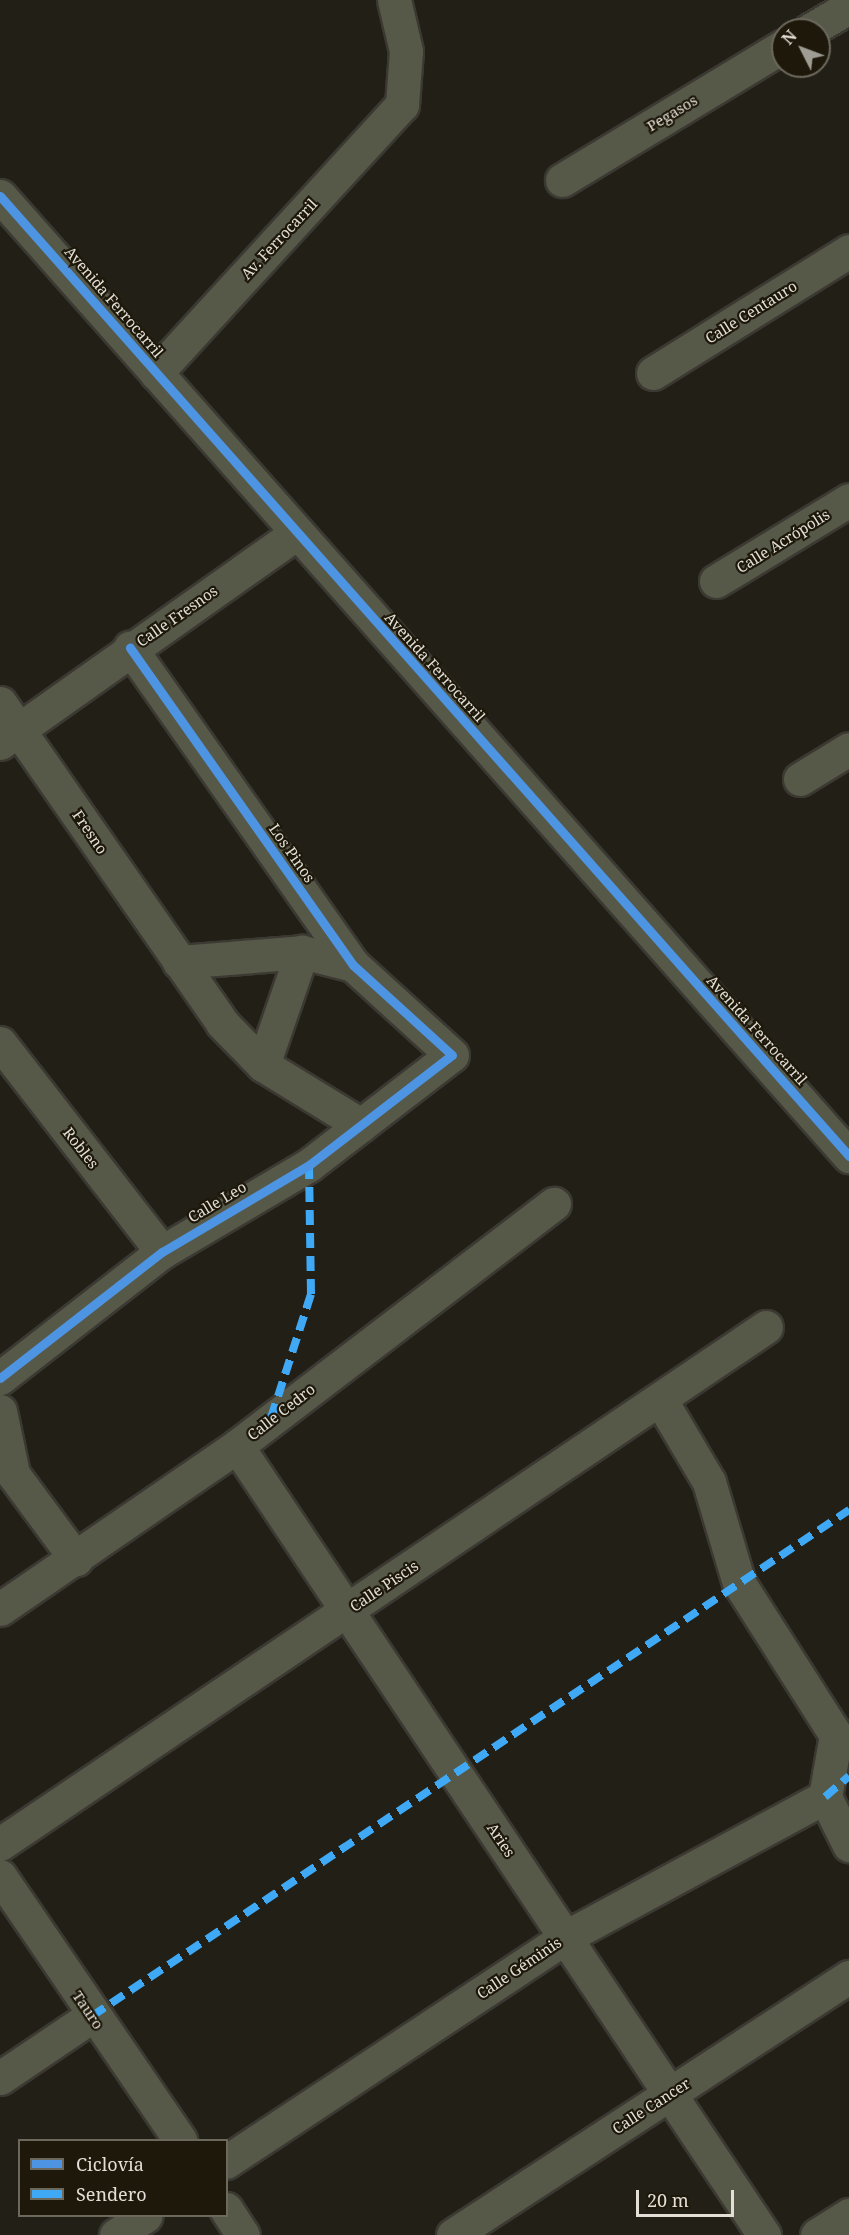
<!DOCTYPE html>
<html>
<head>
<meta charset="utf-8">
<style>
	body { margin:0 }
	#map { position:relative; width:849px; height:2235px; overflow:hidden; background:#221f17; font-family:"Noto Serif",serif }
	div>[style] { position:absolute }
	.roads { filter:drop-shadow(2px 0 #3c3933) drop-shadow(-2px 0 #3c3933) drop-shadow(0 2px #3c3933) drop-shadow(0 -2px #3c3933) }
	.street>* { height:33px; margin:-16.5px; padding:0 16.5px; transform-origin:16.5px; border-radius:16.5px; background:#565948 }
	.quiet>* { height:8px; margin-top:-4px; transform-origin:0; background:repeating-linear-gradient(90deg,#3fa9f5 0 15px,transparent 0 23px) }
	.cycleway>* { height:9px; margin:-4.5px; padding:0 4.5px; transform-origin:4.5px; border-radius:4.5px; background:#4d94e3 }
	span { translate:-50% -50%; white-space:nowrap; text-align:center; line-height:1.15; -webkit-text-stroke:4.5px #1d180a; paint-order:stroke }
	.street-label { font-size:15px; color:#e3dfd6 }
	.legend { position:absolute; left:18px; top:2139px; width:210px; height:78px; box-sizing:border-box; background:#1d180a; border:2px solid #6c685c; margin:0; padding:8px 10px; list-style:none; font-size:18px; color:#e3dfd6 }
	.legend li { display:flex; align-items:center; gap:12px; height:30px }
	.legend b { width:30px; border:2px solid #6c685c }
	.north { position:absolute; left:771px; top:18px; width:60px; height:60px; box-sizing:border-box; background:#1d180a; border:2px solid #6c685c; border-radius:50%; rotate:312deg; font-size:16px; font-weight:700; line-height:24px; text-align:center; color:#e3dfd6 }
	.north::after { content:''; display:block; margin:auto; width:21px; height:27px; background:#9f9c93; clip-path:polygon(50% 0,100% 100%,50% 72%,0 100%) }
	.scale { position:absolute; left:636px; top:2190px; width:98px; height:27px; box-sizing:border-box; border:3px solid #e3dfd6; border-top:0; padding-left:8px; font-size:18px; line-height:21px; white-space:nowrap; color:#e3dfd6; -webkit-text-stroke:4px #1d180a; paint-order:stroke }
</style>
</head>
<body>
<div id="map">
	<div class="roads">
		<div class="street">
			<div style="left:810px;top:30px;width:45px;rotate:-30.5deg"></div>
			<div style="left:562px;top:180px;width:258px;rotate:-31.2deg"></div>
			<div style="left:0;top:196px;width:1282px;rotate:48.51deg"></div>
			<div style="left:156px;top:373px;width:364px;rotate:-47.5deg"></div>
			<div style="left:402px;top:105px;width:54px;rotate:-85.8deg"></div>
			<div style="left:406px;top:51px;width:52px;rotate:-103.2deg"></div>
			<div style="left:653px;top:373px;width:231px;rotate:-31.9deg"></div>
			<div style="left:716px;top:581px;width:156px;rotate:-31.3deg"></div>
			<div style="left:0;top:703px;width:389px;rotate:55.2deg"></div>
			<div style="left:222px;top:1023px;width:59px;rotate:45.7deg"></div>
			<div style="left:263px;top:1065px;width:115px;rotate:31.5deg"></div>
			<div style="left:0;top:743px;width:364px;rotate:-35.3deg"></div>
			<div style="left:800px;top:779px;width:57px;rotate:-31.5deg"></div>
			<div style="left:179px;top:962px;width:123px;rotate:-4.6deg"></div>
			<div style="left:302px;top:952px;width:53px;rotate:14.3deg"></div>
			<div style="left:0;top:1043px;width:264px;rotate:52.2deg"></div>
			<div style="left:263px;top:1065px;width:120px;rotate:-71deg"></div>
			<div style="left:0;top:1378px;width:205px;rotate:-37.9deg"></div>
			<div style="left:162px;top:1252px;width:171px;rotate:-30.6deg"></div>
			<div style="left:309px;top:1165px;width:180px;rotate:-37.6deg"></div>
			<div style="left:452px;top:1055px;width:134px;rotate:-137.7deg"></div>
			<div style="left:353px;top:965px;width:388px;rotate:-125.1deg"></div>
			<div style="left:660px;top:1399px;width:96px;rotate:59.4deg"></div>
			<div style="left:709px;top:1482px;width:105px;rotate:73.5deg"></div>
			<div style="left:739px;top:1583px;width:180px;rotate:57.5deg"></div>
			<div style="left:836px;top:1735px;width:63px;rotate:100.1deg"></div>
			<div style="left:825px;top:1797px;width:54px;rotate:63.4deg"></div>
			<div style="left:0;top:1411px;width:64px;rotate:78.3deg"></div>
			<div style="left:13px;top:1474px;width:106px;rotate:53.5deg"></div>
			<div style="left:237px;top:1446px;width:949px;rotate:56.26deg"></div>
			<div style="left:0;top:1609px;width:288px;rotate:-34.5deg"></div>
			<div style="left:237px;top:1446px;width:399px;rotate:-37.4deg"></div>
			<div style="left:0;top:1844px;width:924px;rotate:-34.02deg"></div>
			<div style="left:0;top:1876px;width:320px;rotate:55.7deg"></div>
			<div style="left:0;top:2078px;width:111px;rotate:-34deg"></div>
			<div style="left:226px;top:2162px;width:408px;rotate:-33.5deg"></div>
			<div style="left:566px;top:1937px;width:294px;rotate:-28.4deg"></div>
			<div style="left:226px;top:2209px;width:31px;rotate:57deg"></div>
			<div style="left:116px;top:2235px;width:35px;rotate:-33deg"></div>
			<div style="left:453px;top:2235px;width:473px;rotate:-33.1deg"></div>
			<div style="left:817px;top:2235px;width:38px;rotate:-32deg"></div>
		</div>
	</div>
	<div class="quiet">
		<div style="left:271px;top:1418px;width:130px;rotate:-72.1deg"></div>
		<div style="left:311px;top:1294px;width:129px;rotate:-90.9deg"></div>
		<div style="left:825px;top:1797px;width:32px;rotate:-41deg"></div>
		<div style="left:92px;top:2016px;width:911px;rotate:-33.76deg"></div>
	</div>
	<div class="cycleway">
		<div style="left:0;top:196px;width:1282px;rotate:48.51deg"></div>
		<div style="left:0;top:1378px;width:205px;rotate:-37.9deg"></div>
		<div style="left:162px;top:1252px;width:171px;rotate:-30.6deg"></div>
		<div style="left:309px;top:1165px;width:180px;rotate:-37.6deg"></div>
		<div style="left:452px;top:1055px;width:134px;rotate:-137.7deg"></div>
		<div style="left:353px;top:965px;width:388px;rotate:-125.1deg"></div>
	</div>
	<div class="street-label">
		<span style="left:672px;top:113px;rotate:-31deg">Pegasos</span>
		<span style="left:279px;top:239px;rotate:-47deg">Av. Ferrocarril</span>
		<span style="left:114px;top:302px;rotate:49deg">Avenida Ferrocarril</span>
		<span style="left:751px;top:312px;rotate:-32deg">Calle Centauro</span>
		<span style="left:783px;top:541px;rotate:-32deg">Calle Acrópolis</span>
		<span style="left:177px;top:616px;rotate:-35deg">Calle Fresnos</span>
		<span style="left:435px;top:667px;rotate:48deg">Avenida Ferrocarril</span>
		<span style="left:90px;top:832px;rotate:56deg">Fresno</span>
		<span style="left:292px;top:853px;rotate:55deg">Los Pinos</span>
		<span style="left:757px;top:1030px;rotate:48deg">Avenida Ferrocarril</span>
		<span style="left:81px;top:1148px;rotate:52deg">Robles</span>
		<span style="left:217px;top:1202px;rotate:-31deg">Calle Leo</span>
		<span style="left:281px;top:1412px;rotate:-38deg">Calle Cedro</span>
		<span style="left:384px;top:1586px;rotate:-34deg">Calle Piscis</span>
		<span style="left:501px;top:1840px;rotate:56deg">Aries</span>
		<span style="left:519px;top:1968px;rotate:-34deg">Calle Géminis</span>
		<span style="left:88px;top:2010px;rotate:56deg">Tauro</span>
		<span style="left:651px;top:2106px;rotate:-33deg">Calle Cancer</span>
	</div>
	<ul class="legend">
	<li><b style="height:8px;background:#4d94e3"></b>Ciclovía</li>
	<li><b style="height:8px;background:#3fa9f5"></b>Sendero</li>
	</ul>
	<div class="north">N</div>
	<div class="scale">20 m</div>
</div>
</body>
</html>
